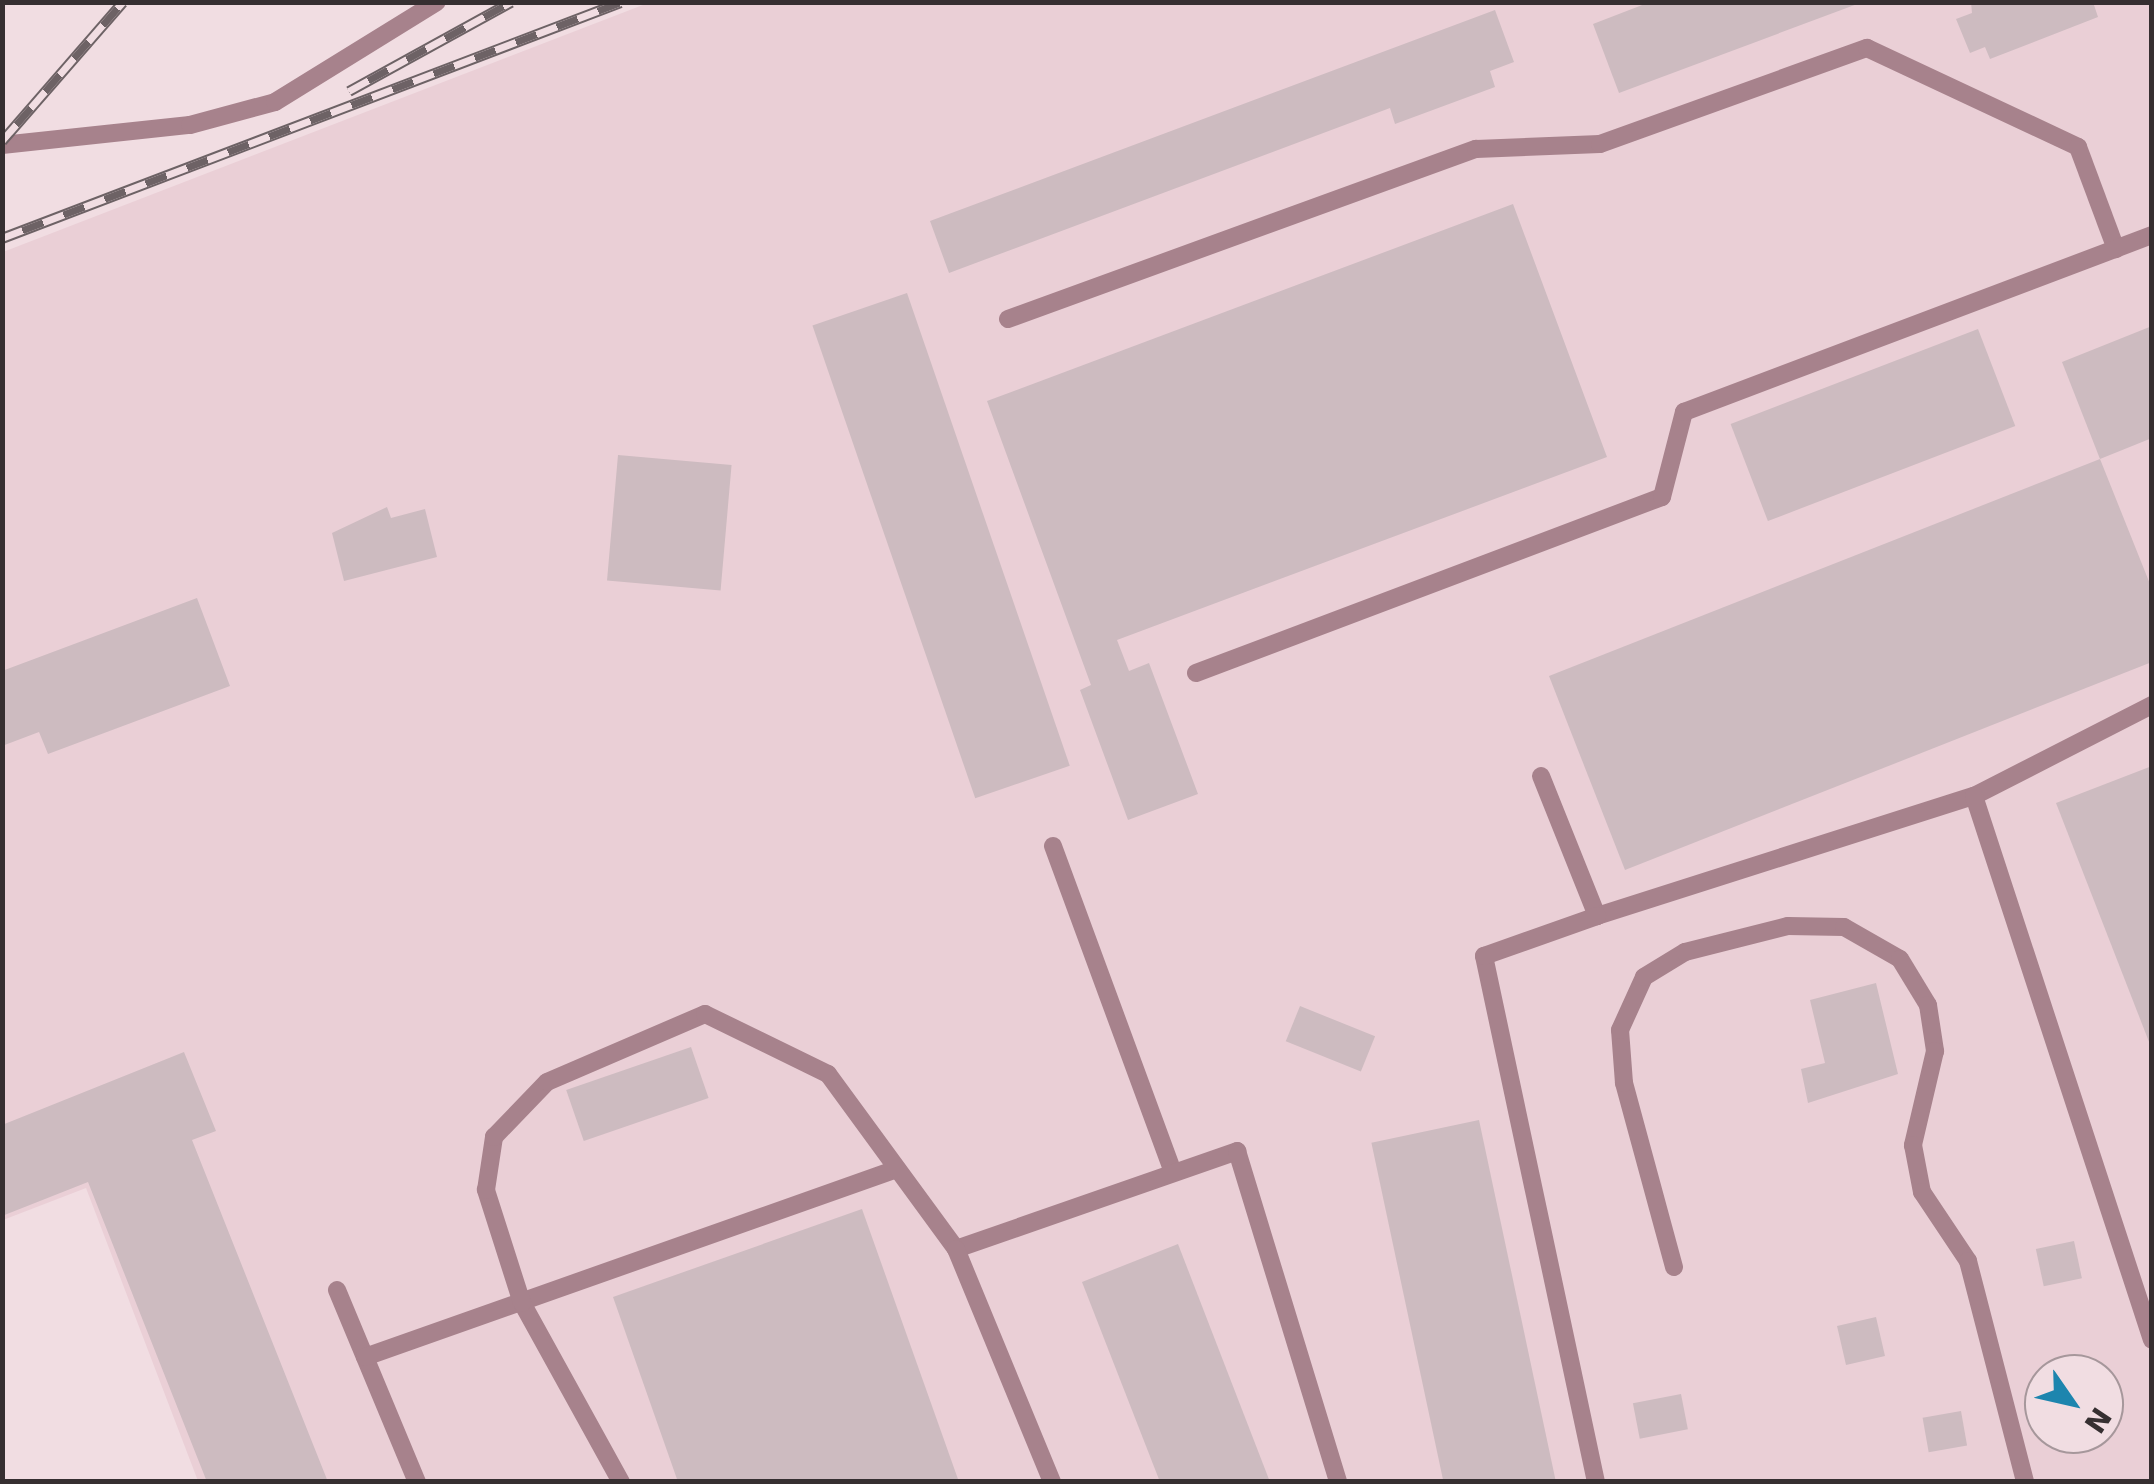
<!DOCTYPE html>
<html>
<head>
<meta charset="utf-8">
<style>
	body { margin:0 }
	#map { position:relative; width:2154px; height:1484px; overflow:hidden; background:#f1dde2; font-family:"DejaVu Sans",sans-serif }
	div>[style] { position:absolute }
	.built>* { inset:0; background:#eacfd6 }
	.building>* { inset:0; background:#cdbbc0; transform-origin:0 0 }
	.service>* { height:18px; margin:-9px; padding:0 9px; transform-origin:9px; border-radius:9px; background:#a7828c }
	.rail>* { height:11px; margin-top:-5.5px; transform-origin:0; background:repeating-linear-gradient(90deg,#f1dde2 0 22px,#6d6265 0 44px); box-sizing:border-box; border-block:2px solid #6d6265 }
	span { translate:-50% -50%; white-space:nowrap; text-align:center; line-height:1.15; -webkit-text-stroke:9px #f1dde2; paint-order:stroke }
	.frame { position:absolute; inset:0; border:5px solid #362f31; pointer-events:none }
	.north { position:absolute; left:2024px; top:1354px; width:100px; height:100px; box-sizing:border-box; background:#f1dde2; border:2px solid #a6979b; border-radius:50%; rotate:124deg; font-size:28px; font-weight:700; line-height:40px; text-align:center; color:#362f31 }
	.north::after { content:''; display:block; margin:auto; width:35px; height:45px; background:#1d85ae; clip-path:polygon(50% 0,100% 100%,50% 72%,0 100%) }
</style>
</head>
<body>
<div id="map">
	<div class="built">
		<div style="clip-path:polygon(evenodd,648px 3px,2151px 3px,2151px 1481px,198px 1481px,86px 1188px,3px 1220px,3px 252px,648px 3px,2044px 1374px,2104px 1374px,2104px 1434px,2044px 1434px,2044px 1374px)"></div>
	</div>
	<div class="building">
		<div style="clip-path:polygon(1650px 2px,1860px 2px,1860px 3px,1619px 93px,1593px 24px)"></div>
		<div style="clip-path:polygon(1971px 2px,2093px 2px,2098px 17px,1990px 59px,1985px 47px,1970px 53px,1956px 19px,1972px 13px)"></div>
		<div style="clip-path:polygon(1495px 10px,1514px 62px,1490px 71px,1495px 87px,1395px 124px,1390px 108px,949px 273px,930px 221px)"></div>
		<div style="clip-path:polygon(1513px 204px,1607px 457px,1117px 640px,1129px 671px,1149px 663px,1198px 794px,1128px 820px,1080px 690px,1091px 685px,987px 401px)"></div>
		<div style="left:907px;top:293px;width:500px;height:100px;rotate:71deg"></div>
		<div style="clip-path:polygon(2152px 326px,2152px 438px,2100px 459px,2062px 362px)"></div>
		<div style="left:1978px;top:329px;width:104px;height:265px;rotate:69deg"></div>
		<div style="left:618px;top:455px;width:114px;height:126px;rotate:5deg"></div>
		<div style="clip-path:polygon(2100px 459px,2152px 589px,2152px 662px,1625px 870px,1549px 676px)"></div>
		<div style="clip-path:polygon(387px 507px,391px 518px,425px 509px,437px 557px,344px 581px,332px 533px)"></div>
		<div style="clip-path:polygon(197px 598px,230px 686px,48px 754px,39px 732px,2px 746px,2px 671px)"></div>
		<div style="clip-path:polygon(2152px 766px,2152px 1047px,2151px 1047px,2056px 803px)"></div>
		<div style="clip-path:polygon(1876px 983px,1898px 1074px,1808px 1103px,1801px 1069px,1825px 1063px,1810px 1000px)"></div>
		<div style="left:1300px;top:1006px;width:81px;height:38px;rotate:22deg"></div>
		<div style="left:691px;top:1047px;width:54px;height:132px;rotate:71deg"></div>
		<div style="clip-path:polygon(184px 1052px,216px 1131px,192px 1140px,328px 1482px,207px 1482px,88px 1182px,2px 1216px,2px 1125px)"></div>
		<div style="left:1479px;top:1120px;width:370px;height:110px;rotate:78deg"></div>
		<div style="clip-path:polygon(862px 1209px,959px 1482px,678px 1482px,613px 1297px)"></div>
		<div style="left:2074px;top:1241px;width:38px;height:39px;rotate:78deg"></div>
		<div style="clip-path:polygon(1178px 1244px,1270px 1482px,1160px 1482px,1082px 1282px)"></div>
		<div style="left:1876px;top:1317px;width:40px;height:40px;rotate:77deg"></div>
		<div style="left:1681px;top:1394px;width:36px;height:49px;rotate:79deg"></div>
		<div style="left:1961px;top:1411px;width:35px;height:39px;rotate:80deg"></div>
	</div>
	<div class="service">
		<div style="left:2px;top:145px;width:189px;rotate:-6.1deg"></div>
		<div style="left:190px;top:125px;width:88px;rotate:-15.1deg"></div>
		<div style="left:275px;top:102px;width:190px;rotate:-31.7deg"></div>
		<div style="left:1008px;top:319px;width:498px;rotate:-20deg"></div>
		<div style="left:1476px;top:149px;width:124px;rotate:-2.3deg"></div>
		<div style="left:1600px;top:144px;width:284px;rotate:-19.8deg"></div>
		<div style="left:1867px;top:48px;width:233px;rotate:25.1deg"></div>
		<div style="left:2078px;top:147px;width:109px;rotate:69.6deg"></div>
		<div style="left:1196px;top:673px;width:498px;rotate:-20.7deg"></div>
		<div style="left:1662px;top:497px;width:88px;rotate:-75.5deg"></div>
		<div style="left:1684px;top:412px;width:500px;rotate:-20.72deg"></div>
		<div style="left:1541px;top:776px;width:151px;rotate:68.2deg"></div>
		<div style="left:1597px;top:916px;width:396px;rotate:-17.7deg"></div>
		<div style="left:1974px;top:796px;width:200px;rotate:-27.1deg"></div>
		<div style="left:1974px;top:796px;width:572px;rotate:71.88deg"></div>
		<div style="left:1053px;top:846px;width:348px;rotate:69.8deg"></div>
		<div style="left:956px;top:1249px;width:298px;rotate:-19.2deg"></div>
		<div style="left:1237px;top:1151px;width:346px;rotate:73deg"></div>
		<div style="left:1674px;top:1267px;width:191px;rotate:-105.2deg"></div>
		<div style="left:1624px;top:1083px;width:53px;rotate:-94.3deg"></div>
		<div style="left:1620px;top:1030px;width:58px;rotate:-65.6deg"></div>
		<div style="left:1644px;top:977px;width:48px;rotate:-31.4deg"></div>
		<div style="left:1685px;top:952px;width:106px;rotate:-14.2deg"></div>
		<div style="left:1788px;top:926px;width:56px;rotate:1deg"></div>
		<div style="left:1844px;top:927px;width:64px;rotate:29.7deg"></div>
		<div style="left:1900px;top:959px;width:54px;rotate:58.7deg"></div>
		<div style="left:1928px;top:1005px;width:47px;rotate:81.3deg"></div>
		<div style="left:1935px;top:1051px;width:97px;rotate:103.2deg"></div>
		<div style="left:1913px;top:1145px;width:48px;rotate:79.2deg"></div>
		<div style="left:1922px;top:1192px;width:83px;rotate:56.3deg"></div>
		<div style="left:1968px;top:1261px;width:228px;rotate:75.5deg"></div>
		<div style="left:337px;top:1290px;width:208px;rotate:67.4deg"></div>
		<div style="left:365px;top:1357px;width:564px;rotate:-19.46deg"></div>
		<div style="left:621px;top:1482px;width:205px;rotate:-118.9deg"></div>
		<div style="left:522px;top:1303px;width:119px;rotate:-107.7deg"></div>
		<div style="left:486px;top:1190px;width:54px;rotate:-81.4deg"></div>
		<div style="left:494px;top:1137px;width:76px;rotate:-46.1deg"></div>
		<div style="left:547px;top:1082px;width:172px;rotate:-23.3deg"></div>
		<div style="left:705px;top:1014px;width:137px;rotate:26deg"></div>
		<div style="left:828px;top:1074px;width:217px;rotate:53.8deg"></div>
		<div style="left:956px;top:1249px;width:252px;rotate:67.6deg"></div>
		<div style="left:1596px;top:1482px;width:538px;rotate:-102.02deg"></div>
		<div style="left:1484px;top:956px;width:120px;rotate:-19.5deg"></div>
	</div>
	<div class="rail">
		<div style="left:349px;top:91px;width:185px;rotate:-28.8deg"></div>
		<div style="left:2px;top:141px;width:184px;rotate:-49deg"></div>
		<div style="left:2px;top:238px;width:662px;rotate:-20.87deg"></div>
	</div>
	<div class="frame"></div>
	<div class="north">N</div>
</div>
</body>
</html>
